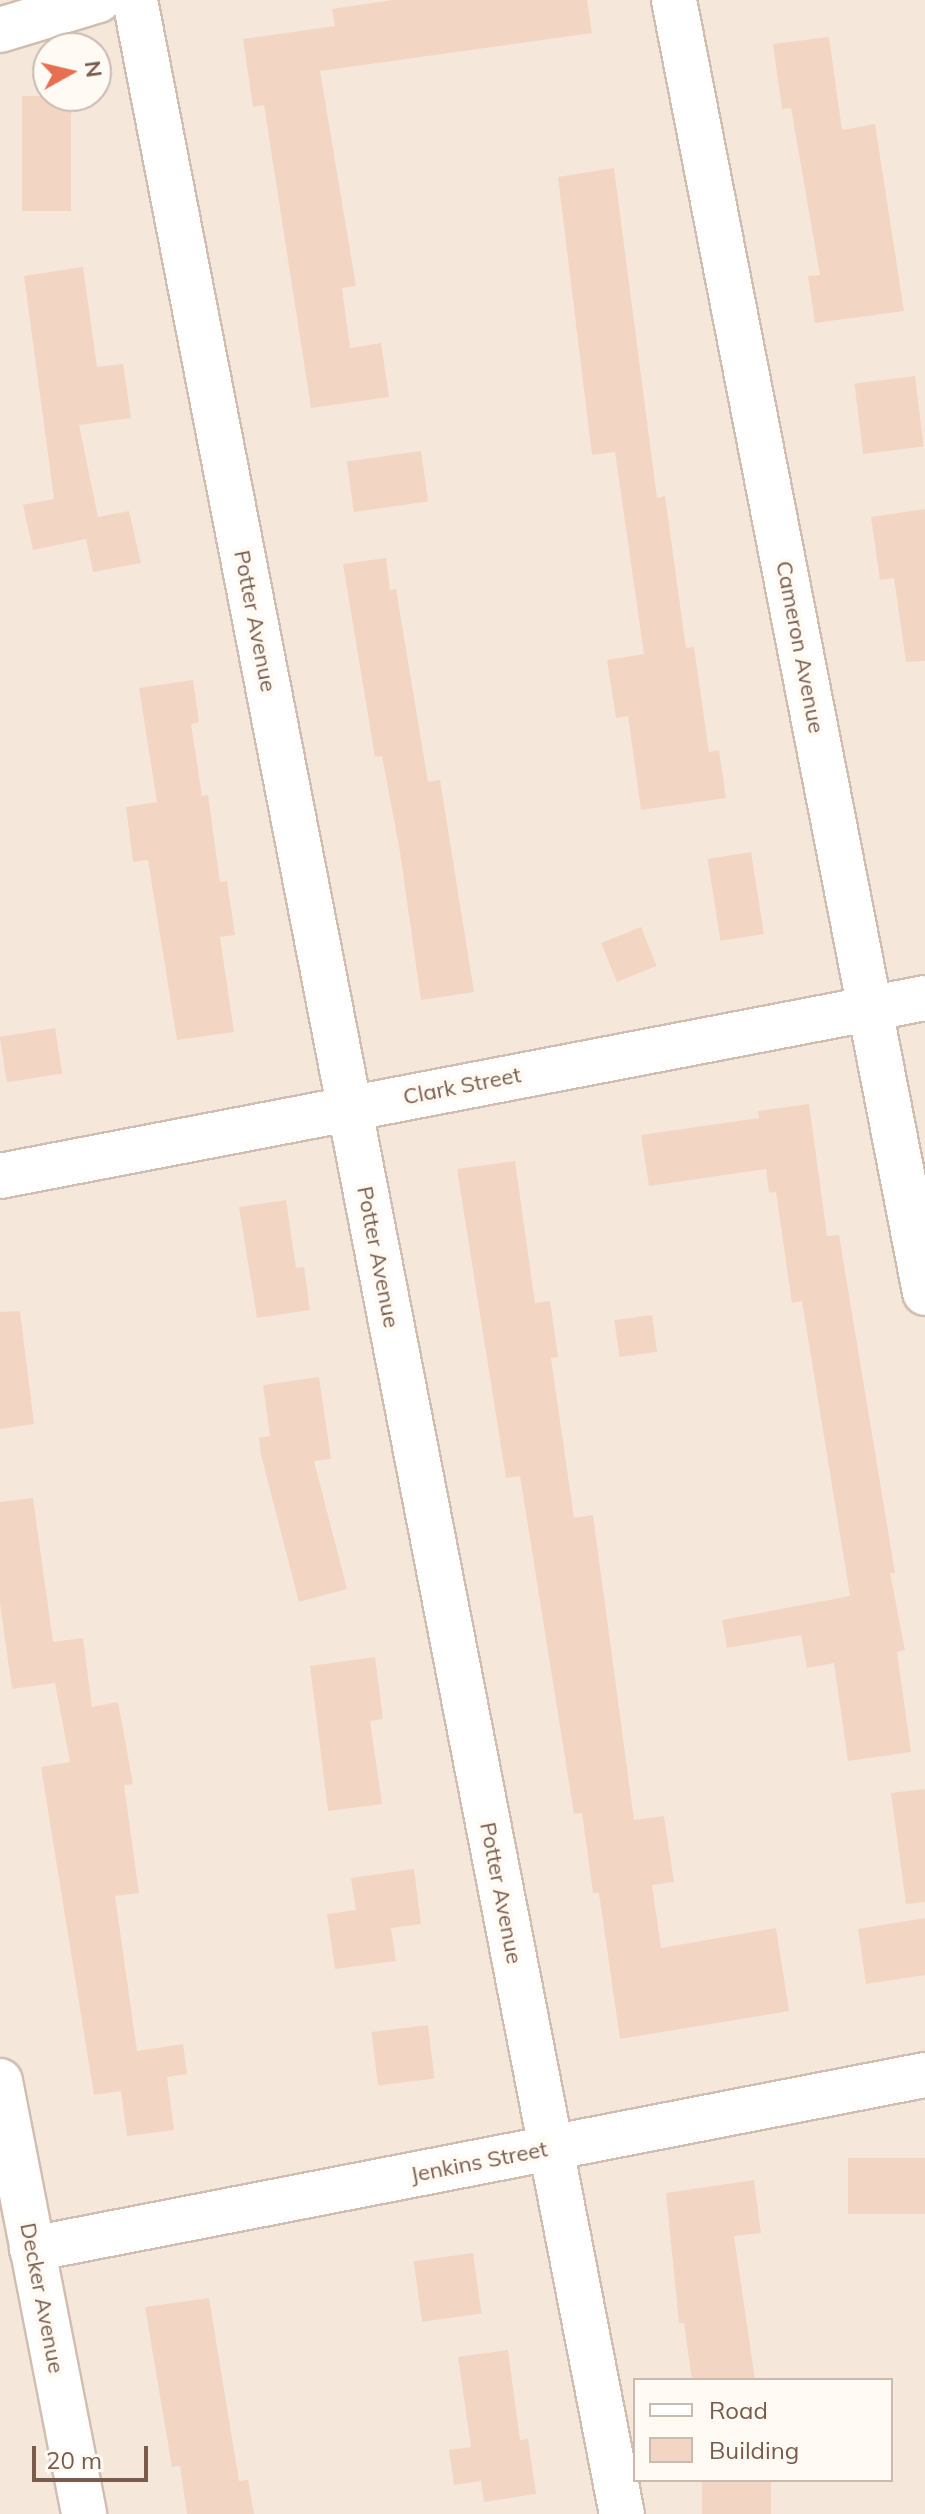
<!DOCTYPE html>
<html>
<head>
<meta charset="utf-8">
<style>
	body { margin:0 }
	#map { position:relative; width:925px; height:2514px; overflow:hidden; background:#fdf6ec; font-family:Mulish,sans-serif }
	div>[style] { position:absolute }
	.residential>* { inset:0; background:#f5e8da }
	.building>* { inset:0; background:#f3d5c3; transform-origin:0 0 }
	.roads { filter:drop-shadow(2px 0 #d1beb0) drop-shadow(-2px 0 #d1beb0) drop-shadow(0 2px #d1beb0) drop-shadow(0 -2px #d1beb0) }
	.minor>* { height:44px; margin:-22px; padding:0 22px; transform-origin:22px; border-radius:22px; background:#fff }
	span { translate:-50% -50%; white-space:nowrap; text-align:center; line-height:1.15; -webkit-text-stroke:8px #fffaf3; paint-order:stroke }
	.street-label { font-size:22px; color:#7a5c4d }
	.legend { position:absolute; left:633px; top:2378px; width:260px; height:104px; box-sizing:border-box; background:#fffaf3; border:2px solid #cabbb1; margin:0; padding:10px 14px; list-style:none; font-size:24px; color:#7a5c4d }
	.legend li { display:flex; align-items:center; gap:16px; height:40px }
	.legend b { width:40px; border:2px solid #cabbb1 }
	.north { position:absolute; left:32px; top:32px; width:80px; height:80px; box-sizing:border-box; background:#fffaf3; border:2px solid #cabbb1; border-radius:50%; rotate:82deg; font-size:22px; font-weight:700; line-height:32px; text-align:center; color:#7a5c4d }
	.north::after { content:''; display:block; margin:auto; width:28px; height:36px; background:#e76f51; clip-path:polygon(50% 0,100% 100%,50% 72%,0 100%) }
	.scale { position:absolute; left:32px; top:2446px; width:116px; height:36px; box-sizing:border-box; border:4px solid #7a5c4d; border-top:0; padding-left:10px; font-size:24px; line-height:28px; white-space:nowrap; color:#7a5c4d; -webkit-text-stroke:6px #fffaf3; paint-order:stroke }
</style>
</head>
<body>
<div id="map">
	<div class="residential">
		<div style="clip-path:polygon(evenodd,0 0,925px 0,925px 2514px,0 2514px,0 0,48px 48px,96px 48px,96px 96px,48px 96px,48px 48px,0 0,635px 2380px,891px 2380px,891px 2480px,635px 2480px,635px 2380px)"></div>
	</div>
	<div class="building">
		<div style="clip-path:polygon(393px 0,587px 0,592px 33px,320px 71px,356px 286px,342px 288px,350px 348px,381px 343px,389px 397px,311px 408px,264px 105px,253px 107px,243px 39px,335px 26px,332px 9px)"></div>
		<div style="clip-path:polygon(829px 37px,842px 130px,875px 124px,904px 311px,815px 323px,808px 276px,820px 275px,791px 108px,782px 109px,773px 44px)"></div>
		<div style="left:22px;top:96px;width:49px;height:115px"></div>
		<div style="clip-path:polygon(614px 168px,657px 498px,665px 496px,686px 648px,694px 647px,709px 752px,719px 750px,726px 798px,641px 810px,628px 716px,616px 718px,607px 660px,644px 654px,615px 452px,592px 455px,558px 177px)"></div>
		<div style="clip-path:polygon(83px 267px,97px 367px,123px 364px,131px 418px,79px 425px,98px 517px,129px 511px,141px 563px,93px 572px,86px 539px,33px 550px,23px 505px,54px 499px,24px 276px)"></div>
		<div style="left:915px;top:376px;width:71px;height:61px;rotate:83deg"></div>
		<div style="left:421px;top:451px;width:51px;height:75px;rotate:82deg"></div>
		<div style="clip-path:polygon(925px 509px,925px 661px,906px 662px,894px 578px,880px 580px,871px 517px)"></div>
		<div style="clip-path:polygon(386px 558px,390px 590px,396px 589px,428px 782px,440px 780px,474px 992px,421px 1000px,400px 852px,382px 756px,375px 757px,343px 564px)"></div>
		<div style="clip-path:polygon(193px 680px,199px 722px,191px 724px,202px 796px,208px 795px,220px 882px,227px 881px,235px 935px,220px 937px,234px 1032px,177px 1040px,148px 860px,133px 862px,126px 807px,157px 802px,139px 688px)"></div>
		<div style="left:751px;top:852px;width:83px;height:44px;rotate:81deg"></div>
		<div style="left:641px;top:927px;width:42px;height:43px;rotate:68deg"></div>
		<div style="left:55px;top:1028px;width:46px;height:56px;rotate:81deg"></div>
		<div style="clip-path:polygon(809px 1104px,827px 1236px,839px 1235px,895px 1573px,890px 1573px,905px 1650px,897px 1652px,911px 1752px,848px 1761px,834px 1663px,807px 1668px,801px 1635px,727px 1648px,722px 1620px,850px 1596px,802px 1301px,792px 1303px,776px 1192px,769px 1193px,766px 1169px,649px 1186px,641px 1135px,759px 1118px,758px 1111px)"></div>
		<div style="clip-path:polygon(515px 1161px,535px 1303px,550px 1301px,558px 1357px,551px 1358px,574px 1518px,593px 1515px,634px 1820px,664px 1816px,674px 1882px,652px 1885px,661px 1948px,776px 1928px,789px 2011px,620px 2039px,599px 1893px,593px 1893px,582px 1813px,574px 1814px,520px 1476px,506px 1478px,457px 1169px)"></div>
		<div style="clip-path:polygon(286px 1200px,296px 1268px,304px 1267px,310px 1310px,257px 1318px,239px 1207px)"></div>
		<div style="clip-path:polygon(20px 1311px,34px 1424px,0 1429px,0 1312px)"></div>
		<div style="left:652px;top:1315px;width:37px;height:38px;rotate:82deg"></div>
		<div style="clip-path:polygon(319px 1377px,331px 1459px,314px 1461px,347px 1589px,299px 1602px,261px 1455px,259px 1438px,270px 1436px,263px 1385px)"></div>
		<div style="clip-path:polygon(33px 1498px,53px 1642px,83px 1638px,92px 1707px,118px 1702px,133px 1784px,124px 1785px,139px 1893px,115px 1896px,137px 2051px,183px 2044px,187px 2074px,167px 2077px,174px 2130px,127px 2136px,121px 2091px,94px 2095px,41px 1767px,70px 1762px,55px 1683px,12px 1689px,0 1603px,0 1502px)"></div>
		<div style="clip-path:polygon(375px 1657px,383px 1719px,370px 1721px,382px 1804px,328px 1811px,310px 1666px)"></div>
		<div style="clip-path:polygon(925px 1789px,925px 1902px,906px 1904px,891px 1793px)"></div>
		<div style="clip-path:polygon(414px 1869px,421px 1924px,391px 1928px,396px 1961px,335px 1969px,327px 1914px,356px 1910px,351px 1878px)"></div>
		<div style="clip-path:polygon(925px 1918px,925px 1975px,866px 1984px,858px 1929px)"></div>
		<div style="left:428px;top:2025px;width:54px;height:57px;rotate:83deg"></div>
		<div style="left:925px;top:2158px;width:56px;height:77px;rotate:90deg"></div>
		<div style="clip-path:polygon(754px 2180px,761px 2233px,734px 2236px,755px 2380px,692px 2380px,684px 2323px,679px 2323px,666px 2193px)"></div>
		<div style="left:473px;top:2253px;width:61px;height:60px;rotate:82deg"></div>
		<div style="clip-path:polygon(209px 2298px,239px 2481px,248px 2480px,254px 2514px,187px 2514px,180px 2466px,172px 2467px,145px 2307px)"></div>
		<div style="clip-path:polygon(508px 2350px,520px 2440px,528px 2439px,536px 2494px,484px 2502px,481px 2481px,454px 2485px,449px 2450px,471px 2447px,458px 2357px)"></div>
		<div style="left:702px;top:2480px;width:69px;height:34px"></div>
	</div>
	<div class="roads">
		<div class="minor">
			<div style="left:135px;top:0;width:2561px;rotate:79.04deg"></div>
			<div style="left:674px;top:0;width:1317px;rotate:79.01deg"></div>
			<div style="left:0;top:30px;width:103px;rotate:-16.9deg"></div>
			<div style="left:0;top:1176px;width:942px;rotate:-10.89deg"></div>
			<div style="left:0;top:2081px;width:441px;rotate:79deg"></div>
			<div style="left:32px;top:2249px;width:910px;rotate:-11.03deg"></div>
		</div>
	</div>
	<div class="street-label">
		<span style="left:255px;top:621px;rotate:79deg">Potter Avenue</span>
		<span style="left:800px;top:647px;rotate:79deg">Cameron Avenue</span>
		<span style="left:462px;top:1086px;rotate:-11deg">Clark Street</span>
		<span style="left:378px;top:1257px;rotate:79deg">Potter Avenue</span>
		<span style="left:501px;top:1893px;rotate:79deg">Potter Avenue</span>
		<span style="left:479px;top:2162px;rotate:-11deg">Jenkins Street</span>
		<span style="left:42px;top:2298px;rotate:79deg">Decker Avenue</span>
	</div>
	<ul class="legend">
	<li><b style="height:10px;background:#fff"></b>Road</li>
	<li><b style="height:22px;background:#f3d5c3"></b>Building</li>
	</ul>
	<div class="north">N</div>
	<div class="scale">20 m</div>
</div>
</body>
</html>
